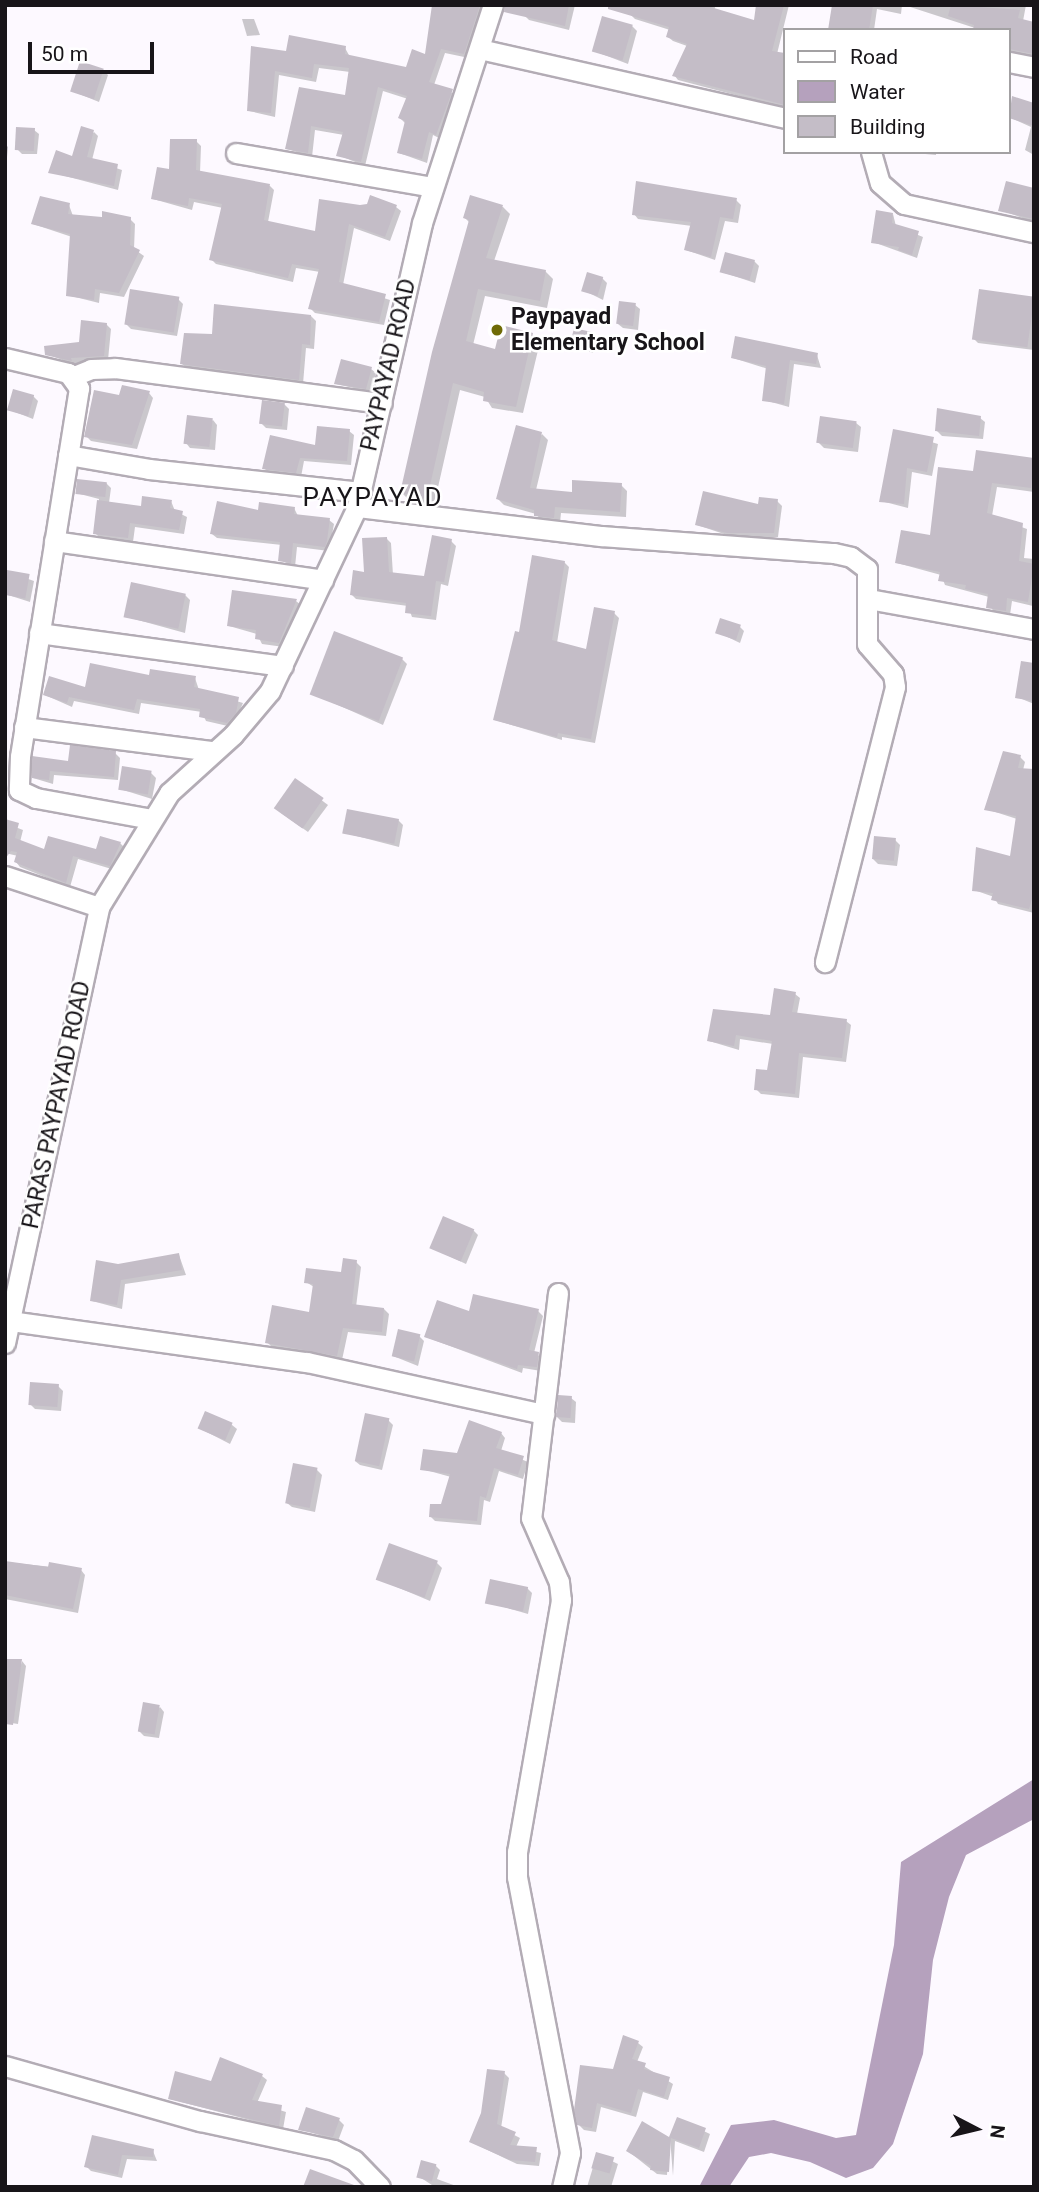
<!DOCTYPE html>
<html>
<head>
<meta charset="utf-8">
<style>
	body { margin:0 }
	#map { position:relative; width:1039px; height:2192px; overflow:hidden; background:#fdf9ff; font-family:Roboto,sans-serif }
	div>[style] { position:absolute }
	.water>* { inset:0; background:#b5a1bd }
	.shadow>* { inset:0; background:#0003 }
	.building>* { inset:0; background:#c4bdc7; transform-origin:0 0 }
	.roads { filter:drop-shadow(2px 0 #b3acb5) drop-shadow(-2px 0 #b3acb5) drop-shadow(0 2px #b3acb5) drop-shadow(0 -2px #b3acb5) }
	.minor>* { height:19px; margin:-9.5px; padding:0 9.5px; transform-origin:9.5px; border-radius:9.5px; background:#fff }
	.dots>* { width:19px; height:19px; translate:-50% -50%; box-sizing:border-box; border:4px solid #fff; border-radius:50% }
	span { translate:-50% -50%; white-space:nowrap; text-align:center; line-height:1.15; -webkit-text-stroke:5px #fff; paint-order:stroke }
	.poi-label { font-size:23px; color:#181519; font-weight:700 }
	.left { translate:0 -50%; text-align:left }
	.street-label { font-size:23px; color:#181519 }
	.quarter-label { font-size:26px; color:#181519; letter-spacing:2px }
	.frame { position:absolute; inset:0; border:7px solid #181519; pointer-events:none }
	.legend { position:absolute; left:783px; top:28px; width:228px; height:126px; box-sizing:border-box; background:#fff; border:2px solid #a3a1a3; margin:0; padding:9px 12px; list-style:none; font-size:21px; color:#181519 }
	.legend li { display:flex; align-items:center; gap:14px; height:35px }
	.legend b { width:35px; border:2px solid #a3a1a3 }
	.north { position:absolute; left:941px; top:2094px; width:70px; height:70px; -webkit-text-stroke:5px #fff; paint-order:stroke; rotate:97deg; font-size:19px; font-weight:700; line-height:28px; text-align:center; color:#181519 }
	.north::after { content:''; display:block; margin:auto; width:24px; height:32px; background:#181519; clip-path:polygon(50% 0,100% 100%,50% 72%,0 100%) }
	.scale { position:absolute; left:28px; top:42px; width:126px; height:32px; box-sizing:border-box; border:4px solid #181519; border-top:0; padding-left:9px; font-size:21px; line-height:24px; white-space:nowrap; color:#181519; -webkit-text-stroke:5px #fff; paint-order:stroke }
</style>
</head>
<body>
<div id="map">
	<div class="water">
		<div style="clip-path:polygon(1034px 1779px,1034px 1819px,966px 1855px,949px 1897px,933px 1960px,923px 2054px,893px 2144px,873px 2168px,846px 2178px,810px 2162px,771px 2153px,749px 2157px,729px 2187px,699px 2187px,731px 2125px,774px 2120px,836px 2138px,856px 2135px,894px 1945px,901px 1862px)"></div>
	</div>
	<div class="shadow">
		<div style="clip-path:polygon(436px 5px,486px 5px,469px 58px,445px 53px,434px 85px,457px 95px,441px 139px,433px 135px,427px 163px,399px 153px,405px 123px,400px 118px,408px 99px,383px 91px,365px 166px,338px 155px,344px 135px,315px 130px,312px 157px,287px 149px,300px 89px,347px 97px,350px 72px,319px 68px,316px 82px,279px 75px,275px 117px,249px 111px,253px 48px,287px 53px,345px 48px,350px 57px,407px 69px,426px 56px)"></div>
		<div style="clip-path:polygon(527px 5px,575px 5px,569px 30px,529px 20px,524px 15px)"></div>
		<div style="clip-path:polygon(633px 5px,716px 5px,714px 10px,755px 23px,758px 5px,789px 5px,777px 54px,785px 55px,785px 108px,678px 80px,674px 75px,687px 46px,673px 41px,668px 37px,670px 30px,635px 19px,630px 14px)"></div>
		<div style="clip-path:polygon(860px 5px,902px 5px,901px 14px,877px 9px,874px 30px,830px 30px)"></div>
		<div style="clip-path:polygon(904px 5px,1026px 5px,1023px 21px,1034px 24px,1034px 60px,1009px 55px,1009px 30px,975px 28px)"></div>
		<div style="clip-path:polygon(242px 19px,254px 19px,260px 35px,247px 36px)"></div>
		<div style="clip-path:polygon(632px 26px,637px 31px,628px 64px,594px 51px)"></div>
		<div style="clip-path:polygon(103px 70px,108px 75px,99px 102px,72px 91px)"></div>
		<div style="clip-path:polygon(1013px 98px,1034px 104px,1034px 155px,1025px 150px,1031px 127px,1009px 117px)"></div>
		<div style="clip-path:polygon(34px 130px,39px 134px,37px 154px,22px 154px,17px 149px)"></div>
		<div style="clip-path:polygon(94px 132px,98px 136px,92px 160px,122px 170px,118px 190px,50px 172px,73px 158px)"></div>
		<div style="clip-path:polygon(196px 141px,201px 146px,200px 173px,270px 186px,274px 190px,268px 222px,316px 234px,360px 207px,396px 207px,401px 211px,390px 241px,354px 228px,343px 285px,390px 300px,384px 325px,315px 313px,310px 308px,320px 272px,296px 268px,293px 282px,216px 264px,211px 259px,223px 208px,194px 202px,192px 210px,153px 199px)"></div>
		<div style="clip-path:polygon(5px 144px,8px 147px,6px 168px,5px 168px)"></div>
		<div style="clip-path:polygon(923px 152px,936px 152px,936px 155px,925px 154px)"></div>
		<div style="clip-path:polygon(1034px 190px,1034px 222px,1000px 210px)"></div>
		<div style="clip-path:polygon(471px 197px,503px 207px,510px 214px,494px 261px,545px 271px,553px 279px,547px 308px,485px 296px,473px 345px,496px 352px,503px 327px,533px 335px,540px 342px,523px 413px,492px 408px,485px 397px,460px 390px,434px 505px,409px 500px,402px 493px,470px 223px,465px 218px)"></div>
		<div style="clip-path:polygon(736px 200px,741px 205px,738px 223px,725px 221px,715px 260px,686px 250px,692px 226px,638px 219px,634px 214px)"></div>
		<div style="clip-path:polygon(69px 205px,73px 216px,130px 219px,135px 224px,134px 249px,144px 256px,124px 297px,100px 293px,99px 303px,67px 295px,72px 237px,33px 224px)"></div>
		<div style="clip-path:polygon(893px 214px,896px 226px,923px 237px,917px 258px,873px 242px)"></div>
		<div style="clip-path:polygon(754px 261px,759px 266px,755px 283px,722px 272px)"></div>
		<div style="clip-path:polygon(602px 278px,607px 283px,603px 300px,583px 290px)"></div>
		<div style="clip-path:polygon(178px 299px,183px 304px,177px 336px,131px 329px,126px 324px)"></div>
		<div style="clip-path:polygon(1033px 299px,1034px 350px,978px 343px,973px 338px)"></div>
		<div style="clip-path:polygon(635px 305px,640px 309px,638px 330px,623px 328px,618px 324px)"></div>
		<div style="clip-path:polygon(311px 316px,316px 321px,314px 349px,306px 348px,303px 384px,187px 368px,182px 364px,214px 336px)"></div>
		<div style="clip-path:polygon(106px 324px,111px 329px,108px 360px,75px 365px,47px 354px,80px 343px)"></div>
		<div style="clip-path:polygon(591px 333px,596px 338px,593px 353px,573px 345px)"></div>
		<div style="clip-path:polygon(817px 355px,821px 368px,794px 364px,789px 407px,764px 400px,768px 369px,733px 358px)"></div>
		<div style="clip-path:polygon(371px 369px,376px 373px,371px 392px,336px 384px)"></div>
		<div style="clip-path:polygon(149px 393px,153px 398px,137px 449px,91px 441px,86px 436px,121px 397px)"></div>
		<div style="clip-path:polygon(33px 396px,38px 401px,33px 419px,10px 410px)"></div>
		<div style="clip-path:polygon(284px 404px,289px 409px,287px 430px,266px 428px,261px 423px)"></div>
		<div style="clip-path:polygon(980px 418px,985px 422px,983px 439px,942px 436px,937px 431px)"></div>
		<div style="clip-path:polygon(213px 420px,217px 425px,215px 450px,190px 448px,186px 443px)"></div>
		<div style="clip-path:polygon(856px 423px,861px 427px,858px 452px,824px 448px,819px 443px)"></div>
		<div style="clip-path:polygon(349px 431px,354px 435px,351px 465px,304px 461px,301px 477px,269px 473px,264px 468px)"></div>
		<div style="clip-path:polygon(895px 431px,938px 444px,932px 476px,912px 472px,908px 508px,881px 501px)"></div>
		<div style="clip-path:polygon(542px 434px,548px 440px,536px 490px,573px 494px,621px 485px,627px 491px,626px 517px,561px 513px,560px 523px,542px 521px,536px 514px,504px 505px,498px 499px)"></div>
		<div style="clip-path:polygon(1034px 460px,1034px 492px,997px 487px,992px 516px,1027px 529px,1024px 558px,1034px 559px,1033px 606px,1012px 601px,1010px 615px,993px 612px,989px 597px,945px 585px,941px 575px,897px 563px,931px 537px,974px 473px)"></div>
		<div style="clip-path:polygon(106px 483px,111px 488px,109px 503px,143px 507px,171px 501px,175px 511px,187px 517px,184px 534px,135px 527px,133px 542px,100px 538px,95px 533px,99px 499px,76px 493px)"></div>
		<div style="clip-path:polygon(777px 501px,782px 506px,778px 537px,733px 537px,697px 525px)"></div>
		<div style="clip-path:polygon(294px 508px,298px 516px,329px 520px,334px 524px,329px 551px,297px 547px,295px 567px,280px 560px,282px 545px,217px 538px,212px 534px,259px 512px)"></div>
		<div style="clip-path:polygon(386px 538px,391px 543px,393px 575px,425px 578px,451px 541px,456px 546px,448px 586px,441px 584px,436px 620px,412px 617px,408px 606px,356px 599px,352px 595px)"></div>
		<div style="clip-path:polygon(564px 562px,569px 567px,557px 643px,588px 651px,614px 613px,619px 618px,595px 743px,562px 737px,562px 740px,495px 720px,521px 634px)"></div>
		<div style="clip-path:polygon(8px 572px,34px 581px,30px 602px,5px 594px)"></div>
		<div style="clip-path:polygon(185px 595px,190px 600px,185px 633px,127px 617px)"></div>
		<div style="clip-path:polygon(296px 601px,301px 605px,284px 647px,262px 644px,257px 634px,229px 626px)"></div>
		<div style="clip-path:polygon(740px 627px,744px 631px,740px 643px,717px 632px)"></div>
		<div style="clip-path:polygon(402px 659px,407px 664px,383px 725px,311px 693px)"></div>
		<div style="clip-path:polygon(1034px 665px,1034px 704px,1017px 697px)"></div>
		<div style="clip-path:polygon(151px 677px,195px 678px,199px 690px,243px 703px,232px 727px,206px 721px,202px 712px,141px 703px,139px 714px,74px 701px,72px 707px,45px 695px)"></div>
		<div style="clip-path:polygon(115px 753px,120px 758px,118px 780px,54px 775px,53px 784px,33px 778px,70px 763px)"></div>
		<div style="clip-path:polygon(1020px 757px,1025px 762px,1020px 782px,1004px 781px)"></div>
		<div style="clip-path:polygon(151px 773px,156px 778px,152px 799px,120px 789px)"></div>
		<div style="clip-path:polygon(296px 781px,328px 805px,308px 832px,281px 813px)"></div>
		<div style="clip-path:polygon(1034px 804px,1034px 913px,998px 904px,994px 897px,974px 890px,1012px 858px,1017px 819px,986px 809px)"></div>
		<div style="clip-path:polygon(398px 820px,403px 825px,399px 847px,345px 833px)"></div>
		<div style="clip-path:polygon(5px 823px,23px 830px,20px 842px,46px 852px,97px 851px,120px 843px,125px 848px,115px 870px,78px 859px,70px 887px,20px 867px,16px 862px,18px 856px,5px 853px)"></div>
		<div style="clip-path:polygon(895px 840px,900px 845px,897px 866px,878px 864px,873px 859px)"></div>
		<div style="clip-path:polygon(795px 994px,800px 998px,797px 1014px,846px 1021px,851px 1025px,846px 1062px,803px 1057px,799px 1098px,761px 1094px,756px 1089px,769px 1072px,773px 1044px,740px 1039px,739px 1050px,709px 1041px,771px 1017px)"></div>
		<div style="clip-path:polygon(473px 1230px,478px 1235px,466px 1264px,432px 1248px)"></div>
		<div style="clip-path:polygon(179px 1255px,186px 1275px,125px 1284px,122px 1309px,92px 1301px,118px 1265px)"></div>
		<div style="clip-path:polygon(356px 1262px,361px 1267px,356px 1307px,384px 1309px,389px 1314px,386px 1336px,348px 1332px,342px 1360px,272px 1347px,267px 1342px,310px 1314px,314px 1287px,306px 1282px,343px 1274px)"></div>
		<div style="clip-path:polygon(538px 1311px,543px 1316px,534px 1353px,543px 1358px,541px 1371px,523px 1368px,522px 1373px,426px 1337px,471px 1313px)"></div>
		<div style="clip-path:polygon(419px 1336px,424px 1341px,418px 1366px,393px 1356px)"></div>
		<div style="clip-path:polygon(58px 1386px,63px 1391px,61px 1411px,35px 1409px,30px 1404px)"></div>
		<div style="clip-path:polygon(571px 1398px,576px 1402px,575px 1423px,562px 1422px,557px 1417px)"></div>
		<div style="clip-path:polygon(388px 1420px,393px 1425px,382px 1470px,360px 1465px,355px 1461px)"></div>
		<div style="clip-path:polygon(232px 1425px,237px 1429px,230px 1444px,199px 1428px)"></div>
		<div style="clip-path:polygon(501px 1433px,505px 1438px,501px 1451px,528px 1462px,523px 1479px,499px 1471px,490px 1502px,484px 1500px,481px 1525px,435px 1521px,431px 1517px,443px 1506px,451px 1477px,422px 1469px)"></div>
		<div style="clip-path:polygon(317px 1470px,322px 1475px,315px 1512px,292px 1507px,287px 1503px)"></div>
		<div style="clip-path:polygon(5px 1562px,81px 1570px,85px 1575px,78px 1613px,5px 1599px)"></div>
		<div style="clip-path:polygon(437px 1563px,442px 1568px,430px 1601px,378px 1579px)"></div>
		<div style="clip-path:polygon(527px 1588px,532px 1593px,528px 1614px,487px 1602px)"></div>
		<div style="clip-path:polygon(22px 1661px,26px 1666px,18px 1724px,5px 1722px)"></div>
		<div style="clip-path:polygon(160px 1707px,164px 1712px,159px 1738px,144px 1736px,139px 1731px)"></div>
		<div style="clip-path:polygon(638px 2043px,643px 2047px,637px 2062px,673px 2084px,668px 2100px,643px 2092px,636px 2117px,601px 2107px,596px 2132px,584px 2130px,579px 2125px)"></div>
		<div style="clip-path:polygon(504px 2073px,509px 2078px,501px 2128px,520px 2138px,516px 2147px,541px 2153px,539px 2166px,517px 2164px,471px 2142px)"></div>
		<div style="clip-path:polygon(262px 2076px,267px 2080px,257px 2103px,286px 2112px,283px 2129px,170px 2099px,212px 2083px)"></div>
		<div style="clip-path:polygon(678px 2119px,710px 2134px,704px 2152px,675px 2141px,673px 2176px,670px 2138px)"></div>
		<div style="clip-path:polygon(339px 2120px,344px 2125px,338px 2141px,300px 2129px)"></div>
		<div style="clip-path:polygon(93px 2137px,153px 2151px,157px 2161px,127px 2159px,122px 2178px,91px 2171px,86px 2166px)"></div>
		<div style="clip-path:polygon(669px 2139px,667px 2175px,657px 2174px,628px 2151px)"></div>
		<div style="clip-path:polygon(597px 2154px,618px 2164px,611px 2187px,587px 2187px)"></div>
		<div style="clip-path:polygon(435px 2165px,440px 2170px,437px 2179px,459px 2187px,435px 2187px,418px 2176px)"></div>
	</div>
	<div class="building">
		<div style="clip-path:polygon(432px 5px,480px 5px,464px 54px,441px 49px,429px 82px,453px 89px,436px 135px,429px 132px,422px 159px,397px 153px,405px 121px,398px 118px,407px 96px,378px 87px,361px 162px,336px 156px,343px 132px,311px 126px,308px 153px,285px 149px,299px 87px,345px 95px,349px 68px,314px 64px,312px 78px,275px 71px,271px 113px,247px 111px,251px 46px,286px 51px,289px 35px,346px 46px,345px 54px,406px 67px,412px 49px,425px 54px)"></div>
		<div style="clip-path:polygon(505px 5px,569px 5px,565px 26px,504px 12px)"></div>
		<div style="clip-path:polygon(608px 5px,704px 5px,754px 20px,756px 5px,784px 5px,772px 51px,785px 53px,785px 105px,672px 76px,687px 44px,666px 37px,669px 27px,608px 9px)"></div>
		<div style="clip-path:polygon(832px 5px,873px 5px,869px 30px,828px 30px)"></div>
		<div style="clip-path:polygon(951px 5px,1020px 10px,1018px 18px,1034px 22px,1034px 54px,1009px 49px,1009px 30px,973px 30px,974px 25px,948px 16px)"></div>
		<div style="left:602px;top:16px;width:32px;height:37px;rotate:16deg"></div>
		<div style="left:80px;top:61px;width:25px;height:32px;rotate:18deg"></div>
		<div style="clip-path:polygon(1012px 96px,1034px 103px,1034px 126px,1009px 118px)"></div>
		<div style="clip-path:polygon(81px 126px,94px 130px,87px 157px,118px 164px,114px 186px,48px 173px,56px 150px,72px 156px)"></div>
		<div style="left:16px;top:127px;width:19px;height:23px;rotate:3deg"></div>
		<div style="clip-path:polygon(170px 139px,197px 139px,196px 170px,270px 184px,264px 220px,315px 231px,319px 199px,360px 205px,367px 204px,370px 195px,397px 205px,385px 237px,349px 224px,339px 282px,386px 294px,379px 322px,308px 309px,319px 269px,292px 264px,288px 278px,209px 260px,222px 204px,189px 198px,188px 206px,151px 199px,157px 167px,169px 169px)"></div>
		<div style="clip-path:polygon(636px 181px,737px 198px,733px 219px,720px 217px,711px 257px,684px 250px,691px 222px,632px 215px)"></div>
		<div style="clip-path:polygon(1006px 181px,1034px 188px,1034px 219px,998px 211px)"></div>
		<div style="clip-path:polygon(470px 195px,503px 205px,486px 258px,546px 270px,540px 301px,478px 289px,466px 341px,495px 349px,501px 325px,533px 333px,516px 407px,483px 401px,484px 392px,453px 383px,427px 499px,400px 493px,432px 352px,469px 220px,463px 218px)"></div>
		<div style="clip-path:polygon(40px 196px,70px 203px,68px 214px,102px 217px,102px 211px,131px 217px,130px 245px,140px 250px,119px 293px,95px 289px,94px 300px,66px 296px,70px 234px,31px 224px)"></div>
		<div style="clip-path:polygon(876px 210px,893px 213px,892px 223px,919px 231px,912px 255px,898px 250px,899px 247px,871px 243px)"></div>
		<div style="left:725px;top:252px;width:31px;height:21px;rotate:15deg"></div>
		<div style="left:587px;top:272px;width:17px;height:20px;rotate:17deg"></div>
		<div style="left:130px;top:289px;width:50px;height:36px;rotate:9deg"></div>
		<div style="left:979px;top:289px;width:56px;height:51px;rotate:8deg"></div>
		<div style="left:619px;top:301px;width:17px;height:23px;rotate:7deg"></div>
		<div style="clip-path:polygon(214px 304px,311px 315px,310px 345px,302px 344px,299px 380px,180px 364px,184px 333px,212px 334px)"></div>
		<div style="clip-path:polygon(81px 320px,107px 323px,104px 356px,71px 358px,72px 361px,45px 355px,44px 346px,79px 342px)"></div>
		<div style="left:574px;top:328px;width:18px;height:18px;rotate:13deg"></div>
		<div style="clip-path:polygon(735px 336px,818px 353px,816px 364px,790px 360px,784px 404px,762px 401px,766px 366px,731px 358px)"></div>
		<div style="clip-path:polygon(341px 359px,372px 367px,366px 389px,334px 384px)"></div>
		<div style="clip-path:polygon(122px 385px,150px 391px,132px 445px,84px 437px,94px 390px,119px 395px)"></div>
		<div style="left:13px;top:389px;width:22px;height:22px;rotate:16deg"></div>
		<div style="left:262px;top:400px;width:23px;height:24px;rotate:7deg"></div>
		<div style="clip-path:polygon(937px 408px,981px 416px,979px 436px,935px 431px)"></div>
		<div style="left:187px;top:415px;width:26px;height:29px;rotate:7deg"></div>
		<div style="left:820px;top:416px;width:37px;height:27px;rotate:8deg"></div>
		<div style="clip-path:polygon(516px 425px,542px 432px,530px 488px,572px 492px,572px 480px,622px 483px,620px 512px,555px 507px,554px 518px,534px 516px,534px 510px,496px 499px)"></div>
		<div style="clip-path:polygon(317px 426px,350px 429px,347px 461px,300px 458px,296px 473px,262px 469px,270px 435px,315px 445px)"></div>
		<div style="clip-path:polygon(893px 429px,934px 437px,927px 472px,907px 468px,904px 504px,879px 502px)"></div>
		<div style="clip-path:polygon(976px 450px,1034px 458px,1031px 488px,992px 483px,987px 513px,1023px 523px,1019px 561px,1034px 564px,1028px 602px,1007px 598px,1006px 611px,986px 608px,988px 594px,965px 589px,966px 585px,938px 581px,940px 572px,895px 563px,901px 530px,930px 535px,938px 467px,973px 471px)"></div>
		<div style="left:77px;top:479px;width:30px;height:15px;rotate:6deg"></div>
		<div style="clip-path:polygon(703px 491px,758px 504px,759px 497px,778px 499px,774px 533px,727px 533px,695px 525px)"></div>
		<div style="clip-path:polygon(142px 496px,172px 500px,170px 508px,183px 511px,179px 530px,130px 523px,128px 538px,93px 534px,97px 500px,141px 506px)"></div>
		<div style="clip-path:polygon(217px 501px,258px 510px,259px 502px,295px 507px,294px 514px,330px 518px,327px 541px,325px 547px,293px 543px,291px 563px,278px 561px,280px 542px,210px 534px)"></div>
		<div style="clip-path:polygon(432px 535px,452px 539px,444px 582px,436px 581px,431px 616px,405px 613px,406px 603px,350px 595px,353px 570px,364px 572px,362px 538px,387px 537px,389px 572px,424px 576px)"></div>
		<div style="clip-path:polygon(532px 555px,565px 561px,552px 640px,586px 649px,594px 607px,615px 611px,591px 739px,558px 733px,557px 737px,493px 720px,515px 631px,519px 632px)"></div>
		<div style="left:7px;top:570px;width:23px;height:25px;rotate:10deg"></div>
		<div style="left:131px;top:582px;width:56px;height:36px;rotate:12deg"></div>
		<div style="clip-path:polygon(232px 590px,297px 599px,279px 643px,255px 639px,256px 630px,227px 626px)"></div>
		<div style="left:720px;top:618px;width:22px;height:16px;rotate:18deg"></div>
		<div style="left:334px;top:631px;width:74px;height:68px;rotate:21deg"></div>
		<div style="clip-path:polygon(1021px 661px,1034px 663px,1034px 701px,1015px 698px)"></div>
		<div style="clip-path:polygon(90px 663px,149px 675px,150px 669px,196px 676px,194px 687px,239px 697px,236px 713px,227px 723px,199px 717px,200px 709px,137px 699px,134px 710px,69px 697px,67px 703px,43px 695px,49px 676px,85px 687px)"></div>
		<div style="clip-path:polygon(70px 745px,116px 751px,114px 777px,50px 771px,49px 780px,32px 778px,32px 756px,68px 761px)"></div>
		<div style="clip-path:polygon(1003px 751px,1021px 755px,1018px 768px,1034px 769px,1034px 892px,1029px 909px,991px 900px,993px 893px,972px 891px,976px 847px,1010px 856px,1016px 816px,984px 810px)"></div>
		<div style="left:122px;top:766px;width:30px;height:24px;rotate:9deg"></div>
		<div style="left:295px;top:778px;width:35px;height:37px;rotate:35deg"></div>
		<div style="left:347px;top:809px;width:53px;height:25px;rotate:11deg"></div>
		<div style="clip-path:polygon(5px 819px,19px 823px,15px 838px,44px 849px,48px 836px,96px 849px,100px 836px,121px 842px,110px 866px,73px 856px,66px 883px,14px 862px,17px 852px,11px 851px,5px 859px)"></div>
		<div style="left:874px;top:836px;width:22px;height:23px;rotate:5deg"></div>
		<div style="clip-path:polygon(774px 988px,796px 992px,792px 1012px,847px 1019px,842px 1058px,799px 1053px,795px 1094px,754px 1090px,756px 1069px,767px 1070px,772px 1041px,736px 1035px,734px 1046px,707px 1041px,713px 1009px,770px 1015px)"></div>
		<div style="left:443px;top:1216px;width:34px;height:35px;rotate:23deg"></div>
		<div style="clip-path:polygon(179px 1253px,182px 1270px,121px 1280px,117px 1305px,90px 1301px,96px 1260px,118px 1264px)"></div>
		<div style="clip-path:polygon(343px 1258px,357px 1260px,352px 1304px,384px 1308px,382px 1332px,343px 1328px,337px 1356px,265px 1343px,272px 1305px,309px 1312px,313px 1284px,304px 1283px,306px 1268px,341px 1272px)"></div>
		<div style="clip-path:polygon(473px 1294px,539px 1309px,529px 1350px,539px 1352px,537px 1367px,518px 1365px,517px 1369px,424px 1337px,437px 1300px,469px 1311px)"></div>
		<div style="left:398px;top:1329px;width:23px;height:28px;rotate:13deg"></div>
		<div style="left:30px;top:1382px;width:29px;height:23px;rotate:4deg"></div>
		<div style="left:558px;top:1395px;width:14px;height:22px;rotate:4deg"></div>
		<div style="left:205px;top:1411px;width:30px;height:19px;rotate:23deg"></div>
		<div style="left:365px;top:1413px;width:25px;height:49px;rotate:12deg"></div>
		<div style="clip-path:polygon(469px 1420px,502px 1432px,496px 1448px,524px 1456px,518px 1475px,494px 1468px,486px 1498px,480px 1496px,477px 1521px,429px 1517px,430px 1504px,441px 1504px,450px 1474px,420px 1470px,423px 1449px,457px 1453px)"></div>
		<div style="left:293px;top:1463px;width:25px;height:41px;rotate:11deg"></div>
		<div style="left:389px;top:1543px;width:52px;height:39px;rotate:20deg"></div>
		<div style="clip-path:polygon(5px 1561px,48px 1567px,49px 1562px,82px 1568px,73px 1609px,5px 1595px)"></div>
		<div style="left:490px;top:1579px;width:39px;height:25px;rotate:12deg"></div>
		<div style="clip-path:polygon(5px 1659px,22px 1659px,13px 1725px,5px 1724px)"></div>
		<div style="left:143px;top:1702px;width:17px;height:30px;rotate:10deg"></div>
		<div style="clip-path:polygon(623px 2035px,639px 2041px,632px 2059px,646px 2063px,644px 2069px,670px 2077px,664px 2097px,638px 2089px,631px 2113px,597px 2103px,592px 2128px,577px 2125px,574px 2110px,580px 2065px,613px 2069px)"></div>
		<div style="clip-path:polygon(220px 2057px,263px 2074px,252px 2100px,282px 2105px,279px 2126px,168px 2099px,175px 2071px,211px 2081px)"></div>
		<div style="clip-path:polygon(487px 2069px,505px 2071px,497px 2124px,516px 2132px,510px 2145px,537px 2147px,535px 2162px,510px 2160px,469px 2142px,481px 2113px)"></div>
		<div style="clip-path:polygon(306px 2107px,340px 2118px,333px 2137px,298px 2130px)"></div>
		<div style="clip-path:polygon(677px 2117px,706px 2128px,699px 2148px,671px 2138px,669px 2172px,650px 2170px,651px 2166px,626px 2151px,642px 2121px,669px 2137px)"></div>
		<div style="clip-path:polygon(92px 2135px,154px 2149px,153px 2157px,122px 2155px,118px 2175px,84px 2167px)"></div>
		<div style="left:596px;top:2152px;width:19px;height:17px;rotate:16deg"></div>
		<div style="left:421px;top:2160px;width:16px;height:18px;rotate:15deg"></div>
		<div style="clip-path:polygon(310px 2169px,354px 2185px,354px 2187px,303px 2187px)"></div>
	</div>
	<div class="roads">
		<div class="minor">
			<div style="left:480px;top:49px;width:313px;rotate:12.7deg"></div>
			<div style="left:1009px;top:62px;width:25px;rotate:11deg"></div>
			<div style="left:871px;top:152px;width:32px;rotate:74deg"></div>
			<div style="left:880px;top:183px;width:32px;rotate:41deg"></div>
			<div style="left:904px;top:204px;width:133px;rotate:12.2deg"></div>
			<div style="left:236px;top:153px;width:199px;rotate:9.8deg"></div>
			<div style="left:5px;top:358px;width:65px;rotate:13.4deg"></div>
			<div style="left:68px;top:373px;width:19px;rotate:54deg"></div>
			<div style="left:79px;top:388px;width:373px;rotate:99.1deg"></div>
			<div style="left:20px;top:756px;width:34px;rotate:92deg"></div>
			<div style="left:19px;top:790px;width:19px;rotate:25deg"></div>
			<div style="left:36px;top:798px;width:118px;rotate:10.3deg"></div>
			<div style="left:74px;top:376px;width:18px;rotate:-22deg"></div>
			<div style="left:91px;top:369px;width:24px;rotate:-2deg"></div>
			<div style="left:115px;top:368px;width:269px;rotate:7.5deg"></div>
			<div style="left:68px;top:455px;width:82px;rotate:9.8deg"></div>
			<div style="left:149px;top:469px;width:213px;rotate:6.2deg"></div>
			<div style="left:357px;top:507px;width:246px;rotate:6.8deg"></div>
			<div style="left:601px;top:536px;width:234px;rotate:4.2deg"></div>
			<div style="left:834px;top:553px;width:17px;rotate:13deg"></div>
			<div style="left:851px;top:557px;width:20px;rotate:37deg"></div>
			<div style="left:867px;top:569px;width:75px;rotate:90deg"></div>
			<div style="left:867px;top:644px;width:40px;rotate:49deg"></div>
			<div style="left:893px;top:674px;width:13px;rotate:81deg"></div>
			<div style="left:895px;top:687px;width:284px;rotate:104.3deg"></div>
			<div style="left:54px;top:541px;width:272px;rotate:8.2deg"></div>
			<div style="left:869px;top:599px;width:168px;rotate:10.3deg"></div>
			<div style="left:39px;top:633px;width:246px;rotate:7.7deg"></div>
			<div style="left:24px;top:727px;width:190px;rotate:7.3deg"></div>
			<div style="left:5px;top:876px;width:99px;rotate:18.3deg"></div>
			<div style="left:558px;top:1293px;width:227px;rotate:96.8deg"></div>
			<div style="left:531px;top:1518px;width:70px;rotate:66.4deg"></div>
			<div style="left:559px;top:1582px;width:18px;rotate:84deg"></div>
			<div style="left:561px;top:1600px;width:256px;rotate:99.9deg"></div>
			<div style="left:517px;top:1852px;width:25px;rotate:90deg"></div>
			<div style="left:517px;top:1877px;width:281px;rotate:79.1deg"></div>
			<div style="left:570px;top:2153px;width:35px;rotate:103deg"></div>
			<div style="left:10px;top:1321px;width:300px;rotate:7.9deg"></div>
			<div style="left:307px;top:1362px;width:243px;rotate:12.4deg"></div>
			<div style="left:5px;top:1343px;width:446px;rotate:-77.8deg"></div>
			<div style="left:99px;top:907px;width:134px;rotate:-58.4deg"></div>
			<div style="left:169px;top:793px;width:86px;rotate:-42.2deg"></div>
			<div style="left:233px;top:735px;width:57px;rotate:-49.9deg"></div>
			<div style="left:270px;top:691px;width:204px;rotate:-64.7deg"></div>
			<div style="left:357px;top:507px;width:291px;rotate:-77.1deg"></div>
			<div style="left:422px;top:223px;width:229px;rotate:-72deg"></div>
			<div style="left:5px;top:2066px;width:203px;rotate:15.8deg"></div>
			<div style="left:200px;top:2121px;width:137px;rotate:12.2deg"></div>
			<div style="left:334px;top:2150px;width:22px;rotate:27deg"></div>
			<div style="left:354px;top:2160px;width:37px;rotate:46deg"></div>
		</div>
	</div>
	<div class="dots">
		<div style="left:497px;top:330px;background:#6f6b06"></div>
	</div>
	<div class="poi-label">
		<span class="left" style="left:511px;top:330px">Paypayad<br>Elementary School</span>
	</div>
	<div class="street-label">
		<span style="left:389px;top:365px;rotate:-77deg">PAYPAYAD ROAD</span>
		<span style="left:57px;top:1105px;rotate:-78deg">PARAS PAYPAYAD ROAD</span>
	</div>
	<div class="quarter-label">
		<span style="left:373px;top:498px">PAYPAYAD</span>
	</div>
	<div class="frame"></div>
	<ul class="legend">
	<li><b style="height:9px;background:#fff"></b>Road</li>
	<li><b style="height:19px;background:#b5a1bd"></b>Water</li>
	<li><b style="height:19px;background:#c4bdc7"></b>Building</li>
	</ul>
	<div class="north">N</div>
	<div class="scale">50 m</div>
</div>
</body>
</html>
